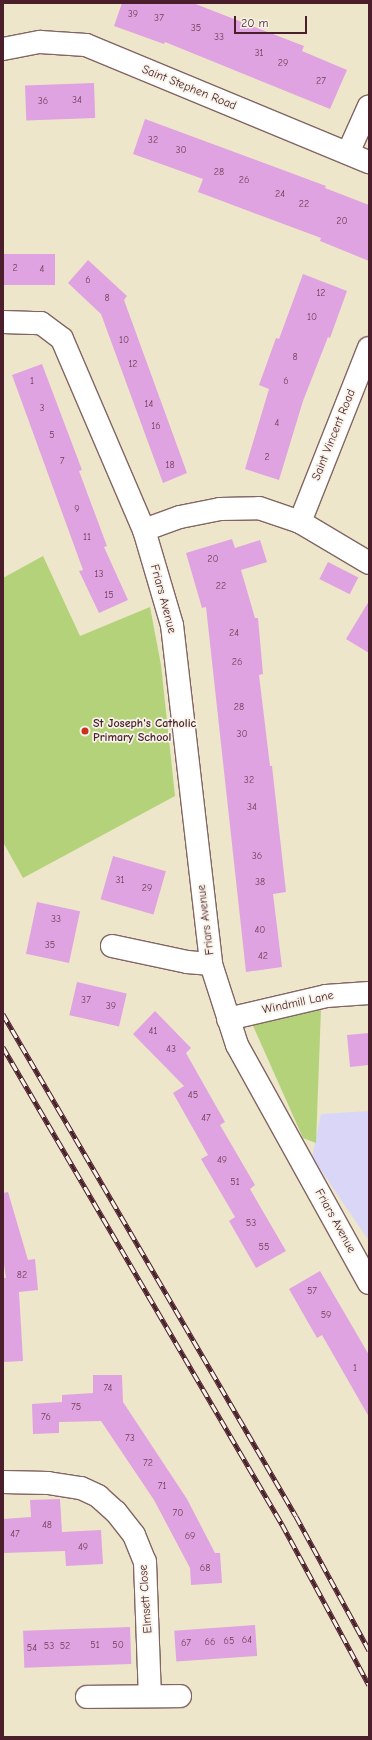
<!DOCTYPE html>
<html>
<head>
<meta charset="utf-8">
<style>
	body { margin:0 }
	#map { position:relative; width:372px; height:1740px; overflow:hidden; background:#ede6ca; font-family:"Comic Neue",sans-serif }
	div>[style] { position:absolute }
	.built>* { inset:0; background:#dad6f7 }
	.green>* { inset:0; background:#b4d27a }
	.building>* { inset:0; background:#e0a3e1; transform-origin:0 0 }
	.roads { filter:drop-shadow(1px 0 #836563) drop-shadow(-1px 0 #836563) drop-shadow(0 1px #836563) drop-shadow(0 -1px #836563) }
	.minor>* { height:22px; margin:-11px; padding:0 11px; transform-origin:11px; border-radius:11px; background:#fff }
	.rail>* { height:4.5px; margin-top:-2.25px; transform-origin:0; background:repeating-linear-gradient(90deg,#f7f3e8 0 9px,#4a1f2b 0 18px); box-sizing:border-box; border-block:1px solid #4a1f2b }
	.dots>* { width:11px; height:11px; translate:-50% -50%; box-sizing:border-box; border:2px solid #f7f3e8; border-radius:50% }
	span { translate:-50% -50%; white-space:nowrap; text-align:center; line-height:1.15; -webkit-text-stroke:3.5px #f7f3e8; paint-order:stroke }
	.number-label { font-size:10px; color:#704058 }
	.number-label span { -webkit-text-stroke-width:0 }
	.street-label { font-size:12px; color:#4a1f2b }
	.poi-label { font-size:12px; color:#4a1f2b; font-weight:700 }
	.left { translate:0 -50%; text-align:left }
	.frame { position:absolute; inset:0; border:4px solid #4a1f2b; pointer-events:none }
	.scale { position:absolute; left:234px; top:16px; width:73px; height:18px; box-sizing:border-box; border:2px solid #4a1f2b; border-top:0; padding-left:5px; font-size:12px; line-height:14px; white-space:nowrap; color:#4a1f2b; -webkit-text-stroke:3px #f7f3e8; paint-order:stroke }
</style>
</head>
<body>
<div id="map">
	<div class="built">
		<div style="clip-path:polygon(369px 1111px,369px 1241px,312px 1157px,321px 1114px)"></div>
	</div>
	<div class="green">
		<div style="clip-path:polygon(43px 556px,80px 636px,150px 607px,161px 665px,175px 796px,23px 878px,3px 842px,3px 578px)"></div>
		<div style="clip-path:polygon(321px 1009px,316px 1143px,303px 1138px,250px 1019px)"></div>
	</div>
	<div class="building">
		<div style="clip-path:polygon(122px 3px,193px 3px,304px 46px,302px 51px,347px 70px,330px 109px,165px 42px,164px 44px,114px 26px)"></div>
		<div style="left:94px;top:83px;width:35px;height:69px;rotate:88deg"></div>
		<div style="clip-path:polygon(145px 119px,326px 186px,325px 188px,369px 205px,369px 261px,320px 241px,321px 238px,198px 192px,203px 179px,133px 154px)"></div>
		<div style="left:3px;top:254px;width:52px;height:31px"></div>
		<div style="clip-path:polygon(88px 260px,127px 296px,124px 300px,187px 473px,163px 483px,101px 314px,68px 283px)"></div>
		<div style="clip-path:polygon(303px 274px,347px 291px,330px 338px,328px 337px,303px 401px,279px 480px,245px 469px,269px 389px,259px 385px,276px 338px,279px 339px)"></div>
		<div style="clip-path:polygon(42px 364px,82px 470px,79px 471px,107px 546px,104px 547px,128px 600px,99px 613px,79px 571px,83px 570px,12px 375px)"></div>
		<div style="clip-path:polygon(232px 539px,235px 548px,260px 540px,267px 562px,241px 570px,255px 618px,258px 618px,263px 674px,259px 675px,270px 766px,272px 766px,286px 892px,273px 894px,282px 967px,246px 972px,206px 607px,202px 608px,186px 553px)"></div>
		<div style="left:328px;top:562px;width:34px;height:19px;rotate:27deg"></div>
		<div style="clip-path:polygon(369px 601px,369px 653px,346px 639px)"></div>
		<div style="left:113px;top:856px;width:55px;height:45px;rotate:16deg"></div>
		<div style="left:37px;top:902px;width:44px;height:53px;rotate:12deg"></div>
		<div style="left:77px;top:982px;width:51px;height:34px;rotate:13deg"></div>
		<div style="clip-path:polygon(155px 1011px,191px 1048px,186px 1053px,225px 1122px,220px 1125px,255px 1185px,250px 1189px,286px 1251px,256px 1268px,229px 1221px,235px 1217px,201px 1159px,208px 1155px,173px 1093px,184px 1086px,133px 1034px)"></div>
		<div style="clip-path:polygon(369px 1033px,369px 1065px,350px 1067px,347px 1035px)"></div>
		<div style="clip-path:polygon(8px 1192px,28px 1260px,35px 1259px,38px 1290px,19px 1292px,23px 1361px,3px 1362px,3px 1278px,6px 1278px,3px 1257px,3px 1193px)"></div>
		<div style="clip-path:polygon(320px 1271px,369px 1355px,369px 1417px,322px 1335px,317px 1338px,289px 1289px)"></div>
		<div style="clip-path:polygon(93px 1375px,122px 1375px,123px 1402px,187px 1499px,215px 1553px,220px 1553px,222px 1583px,191px 1585px,190px 1568px,154px 1500px,101px 1421px,59px 1422px,59px 1433px,33px 1434px,32px 1404px,62px 1402px,62px 1395px,93px 1393px)"></div>
		<div style="clip-path:polygon(60px 1499px,62px 1532px,101px 1530px,103px 1564px,66px 1566px,65px 1551px,3px 1553px,3px 1519px,31px 1517px,30px 1500px)"></div>
		<div style="left:255px;top:1625px;width:31px;height:81px;rotate:86deg"></div>
		<div style="left:130px;top:1627px;width:37px;height:107px;rotate:88deg"></div>
	</div>
	<div class="roads">
		<div class="minor">
			<div style="left:3px;top:49px;width:38px;rotate:-11deg"></div>
			<div style="left:40px;top:42px;width:46px;rotate:3.7deg"></div>
			<div style="left:86px;top:45px;width:306px;rotate:22.5deg"></div>
			<div style="left:348px;top:153px;width:51px;rotate:-65.9deg"></div>
			<div style="left:3px;top:322px;width:38px;rotate:2deg"></div>
			<div style="left:41px;top:323px;width:26px;rotate:37deg"></div>
			<div style="left:62px;top:339px;width:208px;rotate:66.8deg"></div>
			<div style="left:144px;top:530px;width:99px;rotate:73.6deg"></div>
			<div style="left:172px;top:625px;width:341px;rotate:83.4deg"></div>
			<div style="left:211px;top:964px;width:85px;rotate:72.2deg"></div>
			<div style="left:237px;top:1045px;width:272px;rotate:61deg"></div>
			<div style="left:300px;top:522px;width:187px;rotate:-68.4deg"></div>
			<div style="left:144px;top:530px;width:38px;rotate:-20deg"></div>
			<div style="left:180px;top:517px;width:41px;rotate:-11.3deg"></div>
			<div style="left:220px;top:509px;width:39px;rotate:-1deg"></div>
			<div style="left:259px;top:508px;width:43px;rotate:18.9deg"></div>
			<div style="left:300px;top:522px;width:80px;rotate:30.7deg"></div>
			<div style="left:112px;top:946px;width:77px;rotate:12deg"></div>
			<div style="left:187px;top:962px;width:24px;rotate:5deg"></div>
			<div style="left:228px;top:1019px;width:101px;rotate:-13.2deg"></div>
			<div style="left:326px;top:996px;width:43px;rotate:-4deg"></div>
			<div style="left:3px;top:1482px;width:45px;rotate:1.3deg"></div>
			<div style="left:48px;top:1483px;width:33px;rotate:9deg"></div>
			<div style="left:81px;top:1488px;width:19px;rotate:25deg"></div>
			<div style="left:98px;top:1496px;width:24px;rotate:42deg"></div>
			<div style="left:116px;top:1512px;width:29px;rotate:52deg"></div>
			<div style="left:134px;top:1535px;width:29px;rotate:68deg"></div>
			<div style="left:145px;top:1562px;width:134px;rotate:87.9deg"></div>
			<div style="left:87px;top:1697px;width:93px;rotate:-0.6deg"></div>
		</div>
	</div>
	<div class="rail">
		<div style="left:3px;top:1014px;width:581px;rotate:59.73deg"></div>
		<div style="left:296px;top:1516px;width:153px;rotate:61.4deg"></div>
		<div style="left:3px;top:1047px;width:553px;rotate:59.68deg"></div>
		<div style="left:282px;top:1524px;width:183px;rotate:61.6deg"></div>
	</div>
	<div class="dots">
		<div style="left:85px;top:731px;background:#c8321e"></div>
	</div>
	<div class="number-label">
		<span style="left:133px;top:15px">39</span>
		<span style="left:159px;top:19px">37</span>
		<span style="left:196px;top:29px">35</span>
		<span style="left:219px;top:38px">33</span>
		<span style="left:259px;top:54px">31</span>
		<span style="left:283px;top:64px">29</span>
		<span style="left:321px;top:82px">27</span>
		<span style="left:77px;top:101px">34</span>
		<span style="left:43px;top:102px">36</span>
		<span style="left:153px;top:141px">32</span>
		<span style="left:181px;top:151px">30</span>
		<span style="left:219px;top:173px">28</span>
		<span style="left:244px;top:181px">26</span>
		<span style="left:280px;top:195px">24</span>
		<span style="left:304px;top:205px">22</span>
		<span style="left:342px;top:222px">20</span>
		<span style="left:15px;top:269px">2</span>
		<span style="left:42px;top:270px">4</span>
		<span style="left:88px;top:281px">6</span>
		<span style="left:321px;top:294px">12</span>
		<span style="left:107px;top:299px">8</span>
		<span style="left:312px;top:318px">10</span>
		<span style="left:124px;top:341px">10</span>
		<span style="left:295px;top:358px">8</span>
		<span style="left:133px;top:365px">12</span>
		<span style="left:32px;top:382px">1</span>
		<span style="left:286px;top:382px">6</span>
		<span style="left:149px;top:405px">14</span>
		<span style="left:42px;top:409px">3</span>
		<span style="left:277px;top:424px">4</span>
		<span style="left:156px;top:427px">16</span>
		<span style="left:52px;top:436px">5</span>
		<span style="left:267px;top:458px">2</span>
		<span style="left:62px;top:462px">7</span>
		<span style="left:170px;top:466px">18</span>
		<span style="left:77px;top:510px">9</span>
		<span style="left:87px;top:538px">11</span>
		<span style="left:213px;top:560px">20</span>
		<span style="left:99px;top:575px">13</span>
		<span style="left:221px;top:587px">22</span>
		<span style="left:109px;top:596px">15</span>
		<span style="left:234px;top:634px">24</span>
		<span style="left:237px;top:663px">26</span>
		<span style="left:239px;top:708px">28</span>
		<span style="left:242px;top:735px">30</span>
		<span style="left:249px;top:781px">32</span>
		<span style="left:252px;top:808px">34</span>
		<span style="left:257px;top:857px">36</span>
		<span style="left:120px;top:881px">31</span>
		<span style="left:260px;top:883px">38</span>
		<span style="left:147px;top:889px">29</span>
		<span style="left:56px;top:920px">33</span>
		<span style="left:260px;top:931px">40</span>
		<span style="left:50px;top:946px">35</span>
		<span style="left:263px;top:957px">42</span>
		<span style="left:86px;top:1001px">37</span>
		<span style="left:111px;top:1007px">39</span>
		<span style="left:153px;top:1032px">41</span>
		<span style="left:171px;top:1050px">43</span>
		<span style="left:193px;top:1096px">45</span>
		<span style="left:206px;top:1119px">47</span>
		<span style="left:222px;top:1161px">49</span>
		<span style="left:235px;top:1183px">51</span>
		<span style="left:251px;top:1224px">53</span>
		<span style="left:264px;top:1248px">55</span>
		<span style="left:22px;top:1276px">82</span>
		<span style="left:312px;top:1292px">57</span>
		<span style="left:326px;top:1316px">59</span>
		<span style="left:355px;top:1369px">1</span>
		<span style="left:108px;top:1389px">74</span>
		<span style="left:76px;top:1408px">75</span>
		<span style="left:46px;top:1418px">76</span>
		<span style="left:130px;top:1439px">73</span>
		<span style="left:148px;top:1464px">72</span>
		<span style="left:162px;top:1487px">71</span>
		<span style="left:178px;top:1514px">70</span>
		<span style="left:47px;top:1526px">48</span>
		<span style="left:15px;top:1535px">47</span>
		<span style="left:190px;top:1537px">69</span>
		<span style="left:83px;top:1548px">49</span>
		<span style="left:205px;top:1569px">68</span>
		<span style="left:247px;top:1641px">64</span>
		<span style="left:229px;top:1642px">65</span>
		<span style="left:210px;top:1643px">66</span>
		<span style="left:186px;top:1644px">67</span>
		<span style="left:95px;top:1646px">51</span>
		<span style="left:118px;top:1646px">50</span>
		<span style="left:49px;top:1647px">53</span>
		<span style="left:65px;top:1647px">52</span>
		<span style="left:32px;top:1649px">54</span>
	</div>
	<div class="street-label">
		<span style="left:189px;top:88px;rotate:22deg">Saint Stephen Road</span>
		<span style="left:334px;top:435px;rotate:-68deg">Saint Vincent Road</span>
		<span style="left:163px;top:599px;rotate:75deg">Friars Avenue</span>
		<span style="left:206px;top:920px;rotate:-97deg">Friars Avenue</span>
		<span style="left:298px;top:1003px;rotate:-12deg">Windmill Lane</span>
		<span style="left:335px;top:1221px;rotate:61deg">Friars Avenue</span>
		<span style="left:146px;top:1599px;rotate:-94deg">Elmsett Close</span>
	</div>
	<div class="poi-label">
		<span class="left" style="left:93px;top:731px">St Joseph's Catholic<br>Primary School</span>
	</div>
	<div class="frame"></div>
	<div class="scale">20 m</div>
</div>
</body>
</html>
